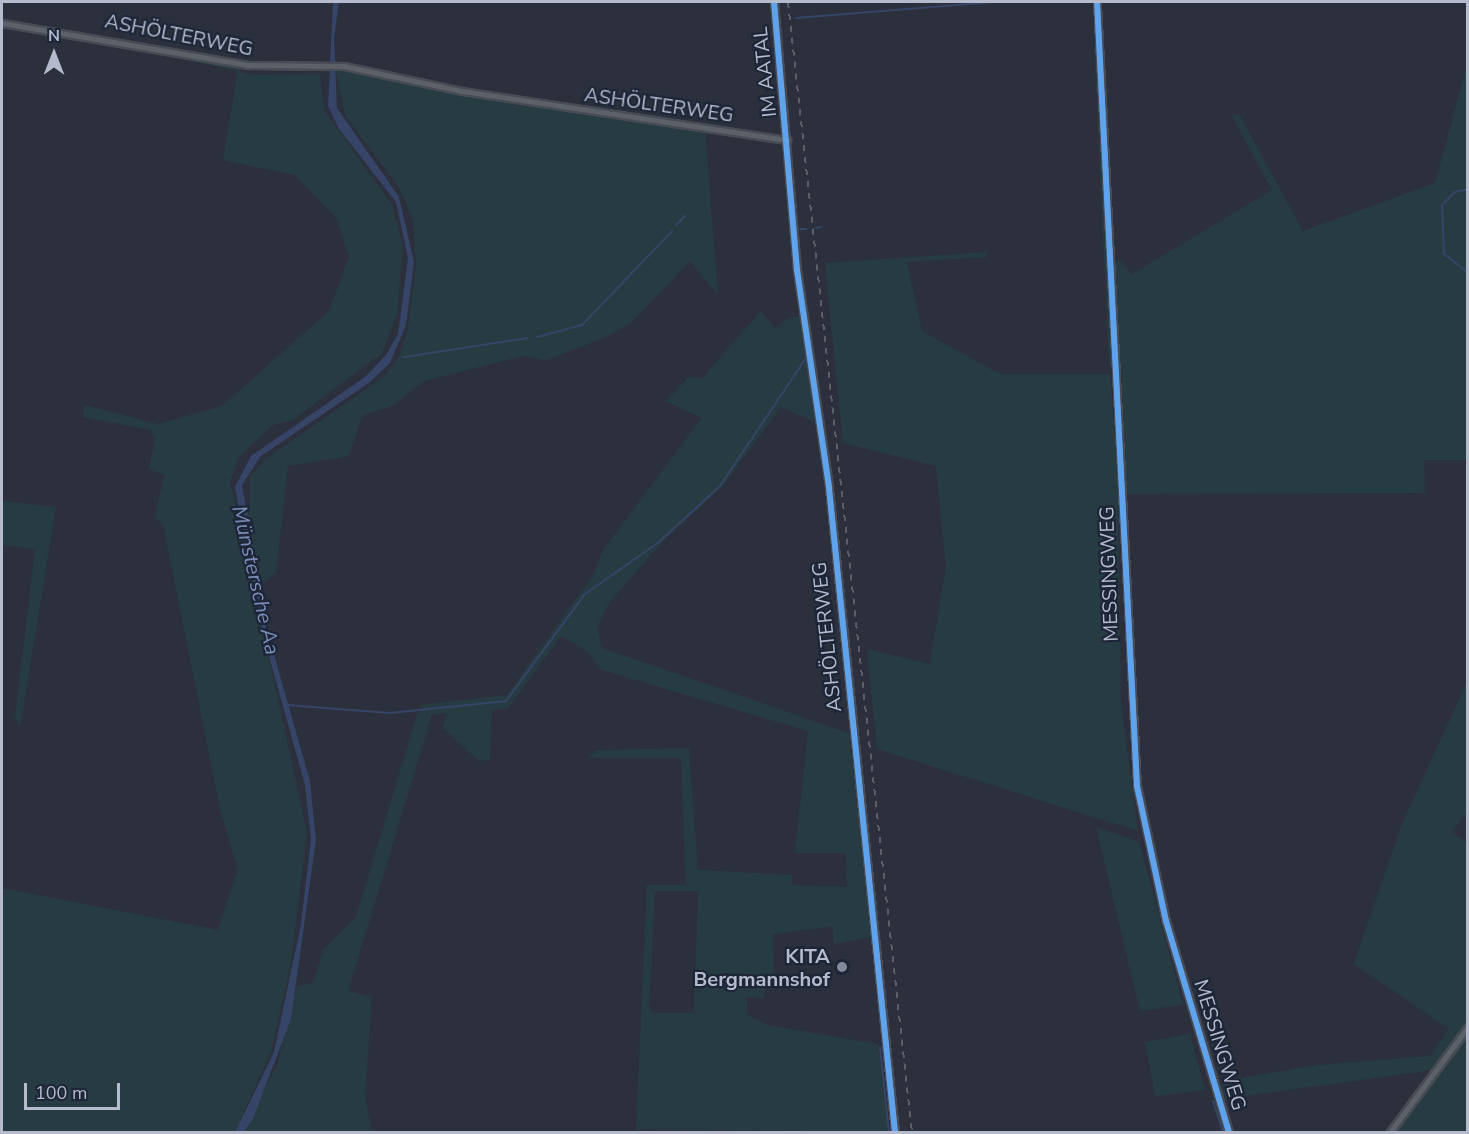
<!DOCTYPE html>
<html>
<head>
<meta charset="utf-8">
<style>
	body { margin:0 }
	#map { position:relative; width:1469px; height:1134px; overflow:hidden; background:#2b303c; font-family:"Nunito Sans",sans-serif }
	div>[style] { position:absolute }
	.green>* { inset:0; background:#273b43 }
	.water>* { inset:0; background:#354467 }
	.stream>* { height:2px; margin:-1px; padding:0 1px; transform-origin:1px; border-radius:1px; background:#354467 }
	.roads { filter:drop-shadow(2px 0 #474b55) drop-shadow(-2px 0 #474b55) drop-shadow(0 2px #474b55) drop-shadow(0 -2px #474b55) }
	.minor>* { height:5px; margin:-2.5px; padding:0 2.5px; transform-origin:2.5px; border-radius:2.5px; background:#5c6069 }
	.rail>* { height:2px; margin-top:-1px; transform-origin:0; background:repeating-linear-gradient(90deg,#5a5e68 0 6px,transparent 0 12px) }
	.cycleway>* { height:6px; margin:-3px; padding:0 3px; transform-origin:3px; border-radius:3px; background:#60a3ed }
	.dots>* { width:16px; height:16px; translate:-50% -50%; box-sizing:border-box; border:3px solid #1d2538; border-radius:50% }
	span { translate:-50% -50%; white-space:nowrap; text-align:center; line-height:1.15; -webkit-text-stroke:4.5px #1d2538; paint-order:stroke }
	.street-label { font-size:20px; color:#b5bbcd }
	.poi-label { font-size:20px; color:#b5bbcd; font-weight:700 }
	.right { translate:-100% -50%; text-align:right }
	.water-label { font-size:21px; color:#7b8db6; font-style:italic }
	.frame { position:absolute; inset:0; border:3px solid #b5bbcd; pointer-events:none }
	.north { position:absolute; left:24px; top:24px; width:60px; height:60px; -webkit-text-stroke:4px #1d2538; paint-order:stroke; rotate:0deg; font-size:16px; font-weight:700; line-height:24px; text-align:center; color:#b5bbcd }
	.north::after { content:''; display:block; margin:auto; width:21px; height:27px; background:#b5bbcd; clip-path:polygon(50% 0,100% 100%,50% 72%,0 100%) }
	.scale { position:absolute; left:24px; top:1083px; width:96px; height:27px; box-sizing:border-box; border:3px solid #b5bbcd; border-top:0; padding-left:8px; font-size:18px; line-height:21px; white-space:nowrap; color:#b5bbcd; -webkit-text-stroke:4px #1d2538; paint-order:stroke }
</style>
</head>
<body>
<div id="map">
	<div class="green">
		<div style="clip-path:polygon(1092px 2px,1110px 261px,1120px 261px,1132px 274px,1272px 190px,1232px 116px,1239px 114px,1303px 231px,1435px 183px,1467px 65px,1467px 460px,1424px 460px,1425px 493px,1118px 494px,1121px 704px,1138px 831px,877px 749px,867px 649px,930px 664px,946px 567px,936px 466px,843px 443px,825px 263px,987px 252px,987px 257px,907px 262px,922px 331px,1000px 374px,1110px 374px,1115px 437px,1124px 438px,1121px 367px,1109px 364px)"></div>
		<div style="clip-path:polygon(90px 39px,241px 65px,239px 71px,253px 75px,320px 74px,324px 110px,392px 205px,403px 247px,397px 314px,382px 353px,293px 420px,273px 425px,239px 457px,230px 482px,307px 832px,291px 963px,271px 1052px,235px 1132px,2px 1132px,2px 888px,218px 930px,238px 869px,220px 809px,163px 525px,155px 517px,164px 475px,149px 469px,155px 439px,151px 430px,83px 417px,84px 405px,158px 424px,222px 406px,329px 311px,349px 257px,337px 219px,295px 175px,223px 160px,238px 71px)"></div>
		<div style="clip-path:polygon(335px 68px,463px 95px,705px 131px,718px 295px,690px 261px,633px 321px,609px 336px,547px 360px,523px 356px,424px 381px,394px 405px,362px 416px,349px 456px,288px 466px,276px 572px,260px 587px,243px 506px,250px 510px,250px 476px,266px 459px,385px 376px,400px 355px,408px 327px,416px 266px,413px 220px,399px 187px,346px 117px)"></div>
		<div style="clip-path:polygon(evenodd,761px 311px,775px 328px,790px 317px,805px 317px,817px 423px,781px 407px,722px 487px,664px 540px,609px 603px,597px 627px,602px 648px,849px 733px,872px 937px,834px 944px,832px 927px,773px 934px,774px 987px,765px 987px,764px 998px,747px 997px,747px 1014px,767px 1025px,878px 1044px,889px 1132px,636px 1129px,647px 885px,686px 885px,681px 758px,589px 758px,596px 750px,689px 748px,698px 870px,792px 875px,792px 885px,847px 887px,846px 853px,795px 853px,808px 731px,602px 670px,585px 650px,561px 636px,508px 708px,492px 710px,490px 760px,479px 761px,443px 728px,446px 713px,432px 715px,348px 991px,372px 997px,365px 1097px,372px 1132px,243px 1132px,277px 1065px,297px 986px,313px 983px,323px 950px,356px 917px,420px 705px,507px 695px,592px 577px,604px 549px,702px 418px,666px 401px,689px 377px,702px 378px,761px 311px,655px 891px,698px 891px,694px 1013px,652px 1013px,649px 1006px,655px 891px)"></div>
		<div style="clip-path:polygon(2px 501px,56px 507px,20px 727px,15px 717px,35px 549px,2px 545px)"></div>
		<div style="clip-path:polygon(1467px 682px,1467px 812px,1452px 832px,1467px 843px,1467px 1027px,1442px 1062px,1427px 1071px,1222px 1099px,1223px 1081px,1317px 1065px,1430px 1056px,1449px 1029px,1354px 964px,1401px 826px)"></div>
		<div style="clip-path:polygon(1096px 827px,1139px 842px,1183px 1005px,1140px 1011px)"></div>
		<div style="clip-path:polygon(1467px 1033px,1467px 1132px,1393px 1132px,1438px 1070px)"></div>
		<div style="clip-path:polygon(1190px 1034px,1205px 1090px,1155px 1096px,1145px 1042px)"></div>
	</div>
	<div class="water">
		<div style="clip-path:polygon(333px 2px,339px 2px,334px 39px,337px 108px,399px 197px,414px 262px,406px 325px,390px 363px,369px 383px,261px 456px,242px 485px,271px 644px,310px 781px,316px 840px,291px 1019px,253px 1119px,243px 1132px,235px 1132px,274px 1052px,301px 924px,311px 839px,305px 785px,265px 642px,235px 487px,251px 456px,365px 377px,386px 355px,398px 334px,408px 258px,396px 202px,339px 129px,328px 106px)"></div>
	</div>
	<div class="stream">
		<div style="left:796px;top:18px;width:199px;rotate:-4.6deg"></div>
		<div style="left:1468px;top:92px;width:36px;rotate:90deg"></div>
		<div style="left:1468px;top:189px;width:13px;rotate:167deg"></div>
		<div style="left:1455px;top:192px;width:18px;rotate:135deg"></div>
		<div style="left:1442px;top:205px;width:49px;rotate:87.7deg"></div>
		<div style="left:1444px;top:254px;width:31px;rotate:38deg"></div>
		<div style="left:676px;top:225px;width:13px;rotate:-45deg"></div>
		<div style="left:816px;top:228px;width:5px;rotate:-11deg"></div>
		<div style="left:800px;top:229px;width:6px"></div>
		<div style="left:537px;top:337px;width:47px;rotate:-14.9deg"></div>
		<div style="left:582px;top:325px;width:130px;rotate:-46.2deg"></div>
		<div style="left:404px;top:357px;width:125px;rotate:-8.7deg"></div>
		<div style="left:287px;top:705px;width:103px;rotate:4.4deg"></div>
		<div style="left:390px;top:713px;width:117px;rotate:-5.9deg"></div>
		<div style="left:506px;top:701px;width:133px;rotate:-53.6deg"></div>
		<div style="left:585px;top:594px;width:90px;rotate:-35.1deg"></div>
		<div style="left:659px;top:542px;width:83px;rotate:-42.6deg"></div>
		<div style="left:720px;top:486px;width:154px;rotate:-56.1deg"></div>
		<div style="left:880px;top:1048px;width:84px;rotate:83.9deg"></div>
		<div style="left:1213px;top:1101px;width:33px;rotate:72deg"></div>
	</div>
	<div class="roads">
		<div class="minor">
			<div style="left:774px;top:2px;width:269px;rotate:85.1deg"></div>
			<div style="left:797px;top:270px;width:220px;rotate:81.6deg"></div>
			<div style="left:829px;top:488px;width:647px;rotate:84.15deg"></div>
			<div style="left:1097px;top:2px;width:785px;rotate:87.08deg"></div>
			<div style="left:1137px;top:786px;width:138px;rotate:77.9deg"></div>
			<div style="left:1166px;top:921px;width:220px;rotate:73.4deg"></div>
			<div style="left:2px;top:23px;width:251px;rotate:9.7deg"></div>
			<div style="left:249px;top:65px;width:95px;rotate:0.6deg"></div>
			<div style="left:344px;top:66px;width:121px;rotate:12deg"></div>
			<div style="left:462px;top:91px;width:329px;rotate:8.6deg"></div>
			<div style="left:1390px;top:1132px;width:131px;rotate:-53.4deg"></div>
		</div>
	</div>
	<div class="rail">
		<div style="left:788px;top:2px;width:1137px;rotate:83.74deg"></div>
	</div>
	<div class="cycleway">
		<div style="left:774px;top:2px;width:269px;rotate:85.1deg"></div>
		<div style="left:797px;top:270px;width:220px;rotate:81.6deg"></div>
		<div style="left:829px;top:488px;width:647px;rotate:84.15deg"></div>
		<div style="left:1097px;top:2px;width:785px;rotate:87.08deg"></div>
		<div style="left:1137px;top:786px;width:138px;rotate:77.9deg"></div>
		<div style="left:1166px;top:921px;width:220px;rotate:73.4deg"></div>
	</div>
	<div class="dots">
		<div style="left:842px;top:967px;background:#858a9a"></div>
	</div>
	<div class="street-label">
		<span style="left:179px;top:35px;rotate:11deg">ASHÖLTERWEG</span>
		<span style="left:765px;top:72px;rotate:-96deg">IM AATAL</span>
		<span style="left:659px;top:105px;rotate:8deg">ASHÖLTERWEG</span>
		<span style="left:1109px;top:574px;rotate:-92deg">MESSINGWEG</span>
		<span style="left:827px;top:637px;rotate:-96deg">ASHÖLTERWEG</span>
		<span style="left:1220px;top:1045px;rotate:73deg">MESSINGWEG</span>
	</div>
	<div class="poi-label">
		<span class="right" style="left:830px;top:968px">KITA<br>Bergmannshof</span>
	</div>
	<div class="water-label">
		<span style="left:256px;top:580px;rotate:77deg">Münstersche Aa</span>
	</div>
	<div class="frame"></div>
	<div class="north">N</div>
	<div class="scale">100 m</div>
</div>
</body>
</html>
